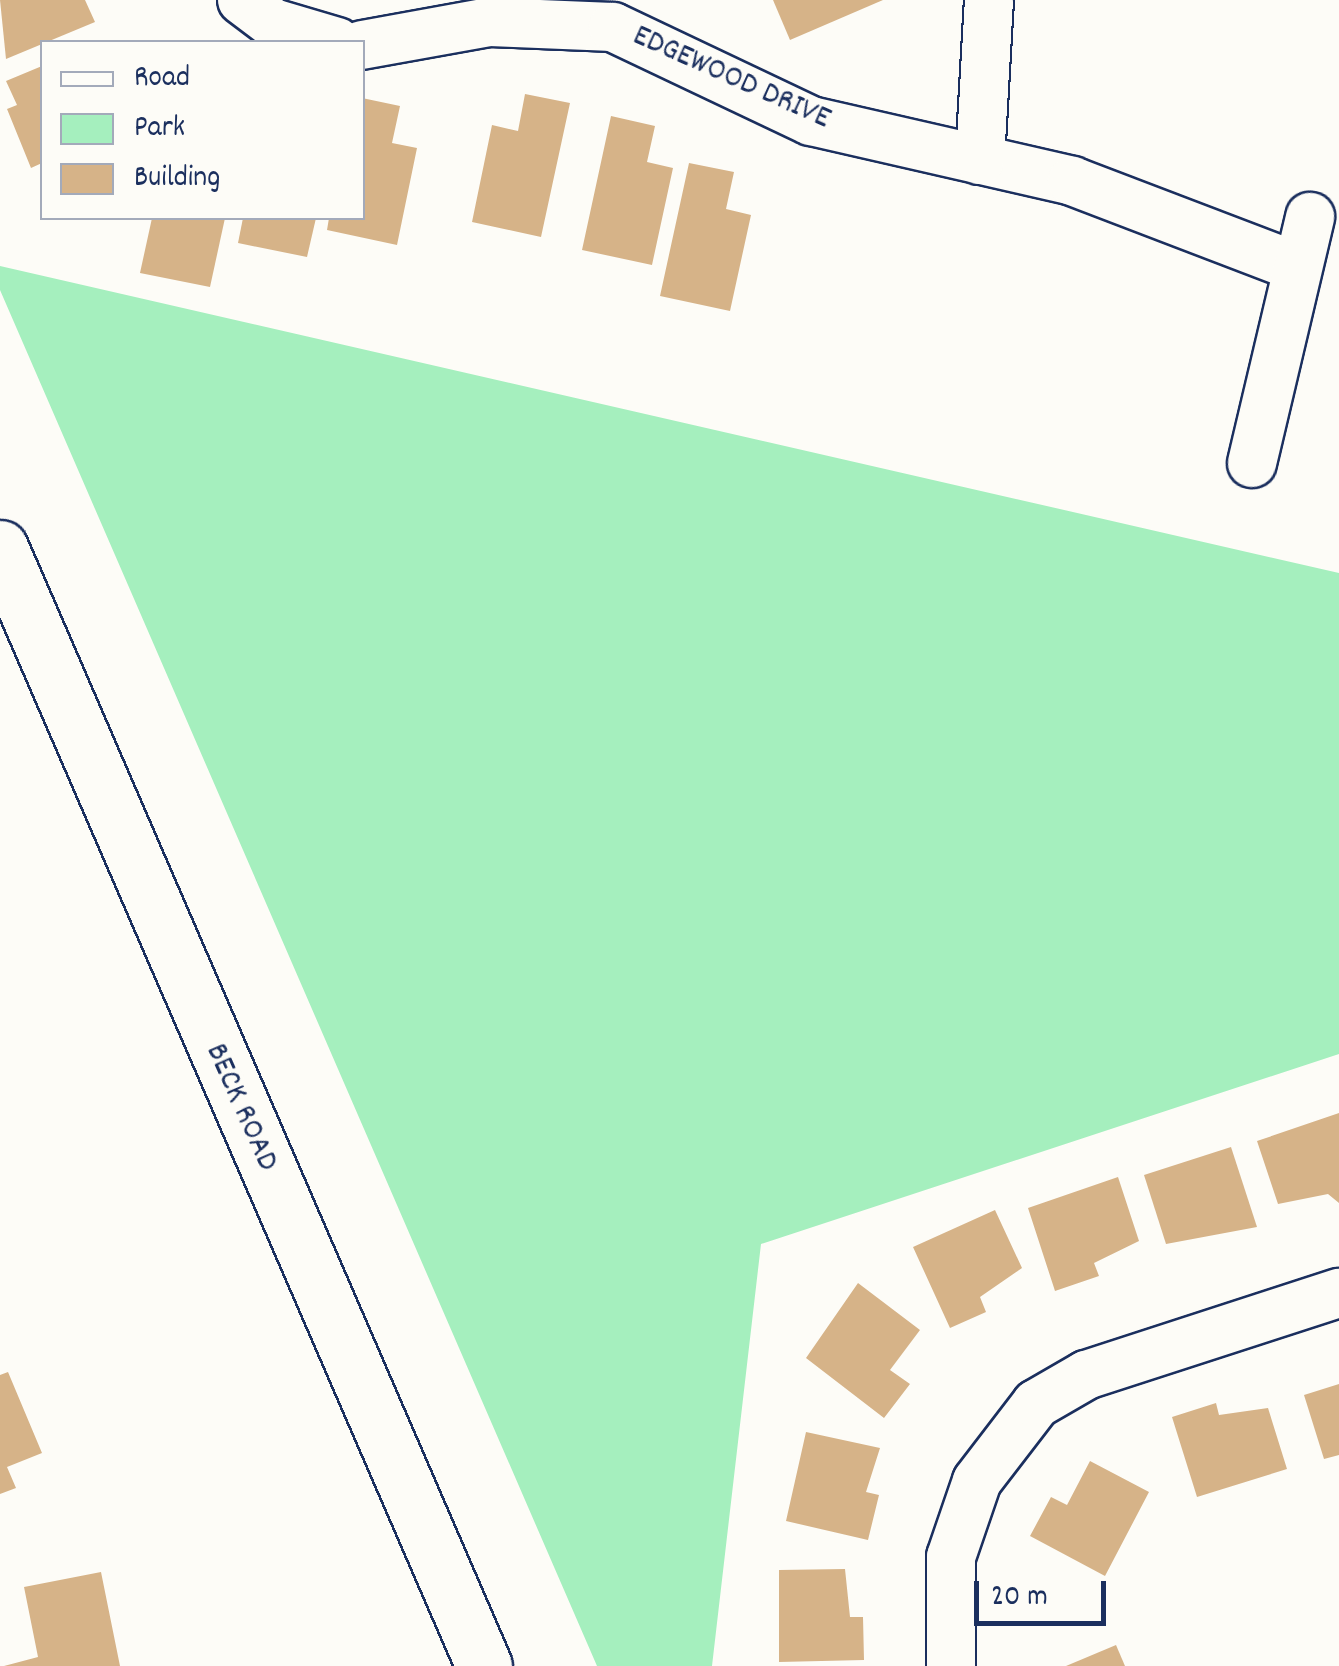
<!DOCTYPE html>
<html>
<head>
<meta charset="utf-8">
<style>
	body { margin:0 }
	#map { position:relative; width:1339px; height:1666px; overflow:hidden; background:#fdfcf7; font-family:Dekko,sans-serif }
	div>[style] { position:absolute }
	.green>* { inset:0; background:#a5efbe }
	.building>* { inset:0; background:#d6b388 }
	.roads { filter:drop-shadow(2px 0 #1b2f5e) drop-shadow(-2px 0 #1b2f5e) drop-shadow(0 2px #1b2f5e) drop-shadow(0 -2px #1b2f5e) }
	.street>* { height:48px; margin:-24px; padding:0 24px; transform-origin:24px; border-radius:24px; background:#fdfcf7 }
	.secondary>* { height:55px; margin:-27.5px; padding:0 27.5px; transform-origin:27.5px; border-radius:27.5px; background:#fdfcf7 }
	span { translate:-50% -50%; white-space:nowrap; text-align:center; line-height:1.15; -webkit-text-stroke:8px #fdfcf7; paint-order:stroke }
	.street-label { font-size:32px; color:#1b2f5e }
	.legend { position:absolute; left:40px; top:40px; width:325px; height:180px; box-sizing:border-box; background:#fdfcf7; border:2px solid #a3aaba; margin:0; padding:12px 18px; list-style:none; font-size:30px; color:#1b2f5e }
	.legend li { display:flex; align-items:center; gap:20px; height:50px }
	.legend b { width:50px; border:2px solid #a3aaba }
	.scale { position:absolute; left:974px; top:1581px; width:132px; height:45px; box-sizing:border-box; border:5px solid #1b2f5e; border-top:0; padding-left:12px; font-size:30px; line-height:35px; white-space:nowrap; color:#1b2f5e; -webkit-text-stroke:8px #fdfcf7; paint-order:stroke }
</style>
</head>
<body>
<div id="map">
	<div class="green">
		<div style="clip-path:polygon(0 266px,1339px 573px,1339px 1054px,761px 1244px,712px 1666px,597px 1666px,0 290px)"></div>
	</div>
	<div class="building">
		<div style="clip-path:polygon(0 0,85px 0,95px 22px,6px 59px)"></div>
		<div style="clip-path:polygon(773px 0,883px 0,790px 40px)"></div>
		<div style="clip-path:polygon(42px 66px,42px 163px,31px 168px,7px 109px,17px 105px,6px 81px)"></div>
		<div style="clip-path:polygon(525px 94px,570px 103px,541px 237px,472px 222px,492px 125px,518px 131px)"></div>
		<div style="clip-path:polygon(362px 98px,400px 106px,392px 143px,417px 148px,397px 245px,327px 230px,329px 218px,362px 218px)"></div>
		<div style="clip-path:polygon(611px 116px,655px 126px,647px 162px,673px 168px,652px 265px,582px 250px)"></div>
		<div style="clip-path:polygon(689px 163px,734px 172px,726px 209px,751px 215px,730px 311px,660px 296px)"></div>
		<div style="clip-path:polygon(152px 218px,225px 218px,210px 287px,140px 273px)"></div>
		<div style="clip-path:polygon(243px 218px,316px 218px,307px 257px,238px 243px)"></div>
		<div style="clip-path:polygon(1339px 1113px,1339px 1203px,1328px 1194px,1278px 1204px,1257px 1141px)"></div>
		<div style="clip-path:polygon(1231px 1147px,1257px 1227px,1166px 1244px,1144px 1175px)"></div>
		<div style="clip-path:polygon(1118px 1177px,1139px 1241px,1094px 1263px,1099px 1276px,1055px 1291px,1028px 1208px)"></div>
		<div style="clip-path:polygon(995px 1210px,1022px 1268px,980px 1297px,986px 1312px,950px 1328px,913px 1247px)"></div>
		<div style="clip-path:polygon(858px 1283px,920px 1330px,890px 1370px,910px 1384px,884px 1418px,806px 1358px)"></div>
		<div style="clip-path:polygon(8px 1372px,42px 1453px,7px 1467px,16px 1488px,0 1494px,0 1375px)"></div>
		<div style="clip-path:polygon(1339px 1384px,1339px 1455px,1324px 1459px,1304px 1395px)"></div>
		<div style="clip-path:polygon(1216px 1403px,1219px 1415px,1268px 1408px,1287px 1469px,1197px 1497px,1172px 1417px)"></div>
		<div style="clip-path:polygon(806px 1432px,880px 1448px,866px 1492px,879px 1495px,868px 1540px,786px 1521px)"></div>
		<div style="clip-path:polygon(1090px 1461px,1149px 1492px,1105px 1576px,1030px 1536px,1051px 1497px,1067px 1505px)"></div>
		<div style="clip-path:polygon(845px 1569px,850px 1617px,863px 1617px,864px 1660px,779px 1662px,779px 1570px)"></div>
		<div style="clip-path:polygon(101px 1572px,120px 1666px,4px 1666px,38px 1657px,24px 1587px)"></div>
		<div style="clip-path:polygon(1116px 1645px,1125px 1666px,1066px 1666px)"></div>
	</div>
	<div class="roads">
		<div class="street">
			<div style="left:242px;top:0;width:39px;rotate:37deg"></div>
			<div style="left:273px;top:23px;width:67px;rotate:16.5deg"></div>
			<div style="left:362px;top:45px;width:130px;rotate:-10.2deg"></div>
			<div style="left:490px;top:22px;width:123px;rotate:2.3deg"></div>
			<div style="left:613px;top:27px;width:219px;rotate:25.4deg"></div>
			<div style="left:811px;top:121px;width:268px;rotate:12.9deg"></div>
			<div style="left:1072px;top:181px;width:241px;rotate:20.9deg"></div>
			<div style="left:980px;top:160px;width:160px;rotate:-86.8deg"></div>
			<div style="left:1252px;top:463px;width:253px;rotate:-76.7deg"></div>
			<div style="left:951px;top:1666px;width:109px;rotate:-90deg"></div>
			<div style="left:951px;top:1557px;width:80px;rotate:-71.1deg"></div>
			<div style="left:977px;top:1481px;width:97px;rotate:-52.5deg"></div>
			<div style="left:1036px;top:1404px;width:58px;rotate:-30.1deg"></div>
			<div style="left:1086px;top:1375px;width:266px;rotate:-18deg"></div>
		</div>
		<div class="secondary">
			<div style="left:0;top:548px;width:1218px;rotate:66.59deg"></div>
		</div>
	</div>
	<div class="street-label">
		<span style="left:731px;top:79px;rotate:24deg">EDGEWOOD DRIVE</span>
		<span style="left:240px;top:1108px;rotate:66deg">BECK ROAD</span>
	</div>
	<ul class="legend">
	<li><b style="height:12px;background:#fdfcf7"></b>Road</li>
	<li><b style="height:28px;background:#a5efbe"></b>Park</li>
	<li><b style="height:28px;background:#d6b388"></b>Building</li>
	</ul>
	<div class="scale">20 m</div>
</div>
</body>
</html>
